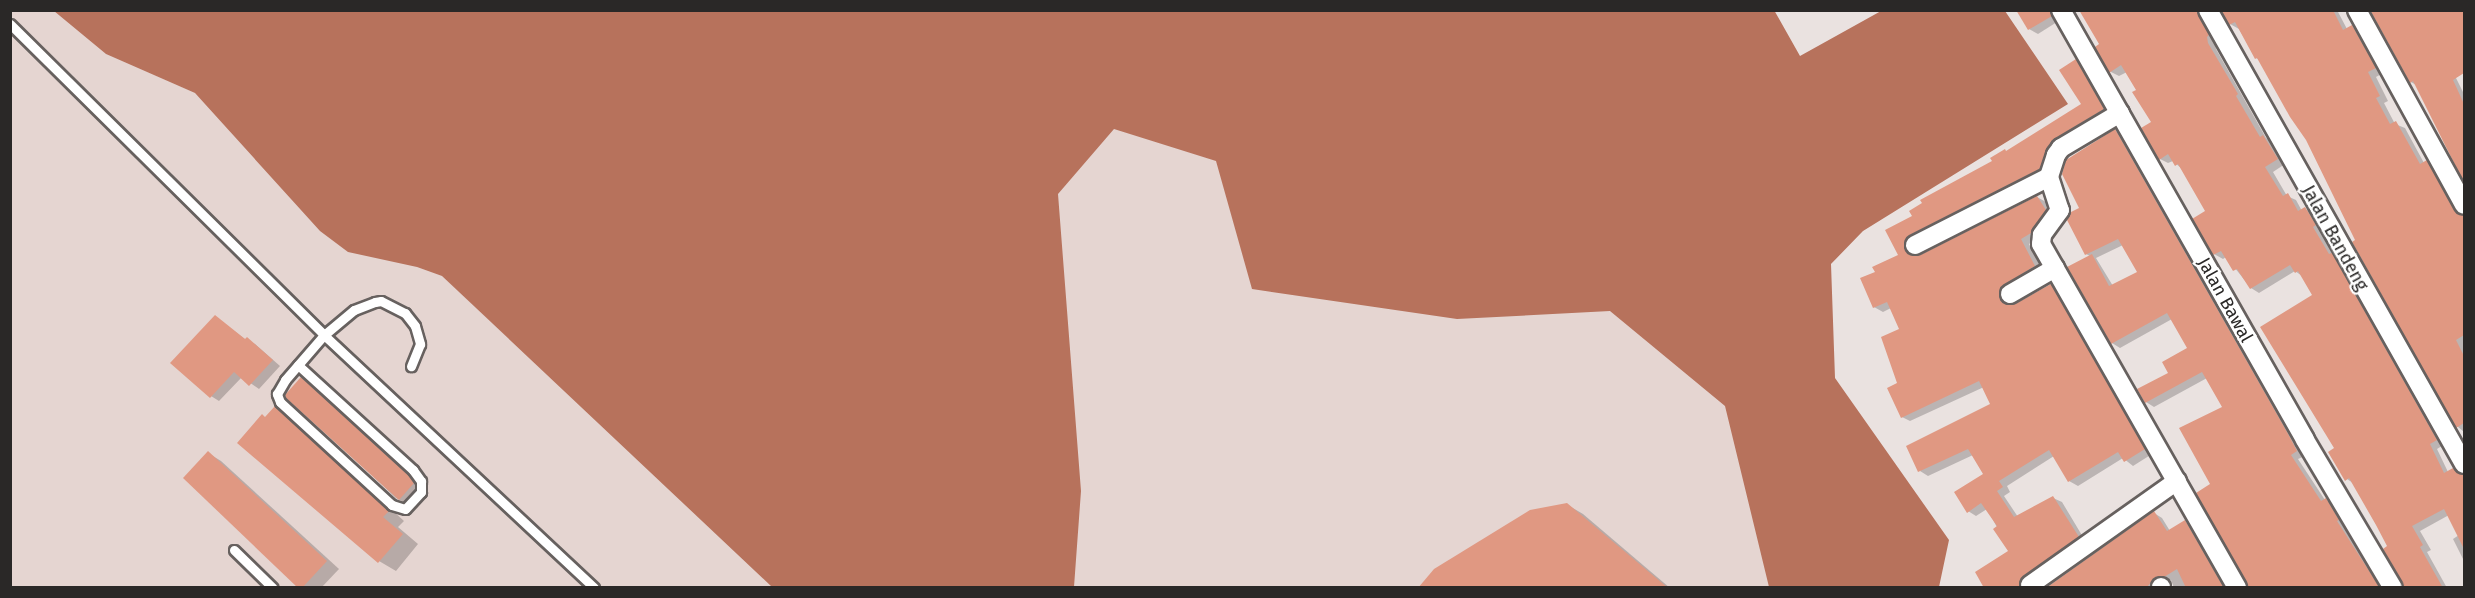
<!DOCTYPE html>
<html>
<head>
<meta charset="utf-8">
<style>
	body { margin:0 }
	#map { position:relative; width:2475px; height:598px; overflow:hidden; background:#eae2e0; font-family:"Fira Sans",sans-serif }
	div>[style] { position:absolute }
	.built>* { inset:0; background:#e5d5d1 }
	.water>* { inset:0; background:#b7725c }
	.shadow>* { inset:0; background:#0003 }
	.building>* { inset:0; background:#e09882 }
	.roads { filter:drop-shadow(2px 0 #67615f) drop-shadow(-2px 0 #67615f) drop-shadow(0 2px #67615f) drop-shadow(0 -2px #67615f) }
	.service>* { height:9px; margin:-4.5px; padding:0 4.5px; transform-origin:4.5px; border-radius:4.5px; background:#fff }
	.minor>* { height:18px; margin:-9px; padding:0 9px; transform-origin:9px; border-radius:9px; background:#fff }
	span { translate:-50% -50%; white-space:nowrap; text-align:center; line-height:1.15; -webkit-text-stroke:4.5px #fff; paint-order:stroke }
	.street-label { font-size:18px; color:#2a2827 }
	.frame { position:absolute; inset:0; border:12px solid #2a2827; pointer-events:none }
</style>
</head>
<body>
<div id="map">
	<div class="built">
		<div style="clip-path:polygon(10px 11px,54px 11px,106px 54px,195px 93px,220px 117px,417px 267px,442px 276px,772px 587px,11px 587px)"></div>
		<div style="clip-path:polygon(1117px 70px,1627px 280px,1781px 435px,1828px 587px,1017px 587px,1015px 180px)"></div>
	</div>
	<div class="water">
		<div style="clip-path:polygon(1774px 10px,1800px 56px,1881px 11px,2005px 11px,2068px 104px,1863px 231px,1831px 264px,1835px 378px,1949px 540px,1939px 587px,1769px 587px,1725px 406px,1610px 311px,1457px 319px,1252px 289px,1216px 161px,1114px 129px,1058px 194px,1081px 491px,1074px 587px,772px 587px,442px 276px,417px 267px,348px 252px,320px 231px,195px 93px,106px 54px,54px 11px)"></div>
	</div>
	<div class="shadow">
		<div style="clip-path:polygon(2050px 10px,2057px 22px,2038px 34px,2029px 29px)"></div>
		<div style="clip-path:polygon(2085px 10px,2207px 10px,2217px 40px,2215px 41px,2216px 49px,2266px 138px,2272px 142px,2285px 164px,2273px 172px,2287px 196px,2296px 200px,2302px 211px,2305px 209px,2314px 214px,2323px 230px,2320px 231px,2334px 256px,2340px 259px,2445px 444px,2437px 449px,2448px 472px,2453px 469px,2464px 475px,2464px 561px,2453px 539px,2459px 535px,2449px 515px,2420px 531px,2431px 550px,2427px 552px,2447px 588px,2406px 588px,2389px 547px,2353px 483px,2347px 479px,2336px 449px,2315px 296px,2302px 276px,2295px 271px,2259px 293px,2251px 288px,2226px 257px,2223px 259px,2214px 254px,2207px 212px,2182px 169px,2173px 161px,2168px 163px,2160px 159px,2153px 123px,2138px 90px,2127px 72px,2119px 76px,2111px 72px)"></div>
		<div style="clip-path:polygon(2222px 10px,2337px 10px,2347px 29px,2352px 27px,2361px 32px,2383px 73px,2376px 77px,2388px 101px,2384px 103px,2395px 124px,2405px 128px,2424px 163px,2435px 167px,2464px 218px,2464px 432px,2458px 427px,2357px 241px,2307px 139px,2261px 60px,2256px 58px,2239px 29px,2230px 24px)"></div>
		<div style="clip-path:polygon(2372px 10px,2464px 10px,2464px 55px,2447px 29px,2435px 36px,2464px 94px,2464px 178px,2416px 85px,2411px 82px)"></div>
		<div style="clip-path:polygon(2076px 61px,2084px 66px,2112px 114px,2060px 146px,2048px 173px,1912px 249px,1915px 256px,1920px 257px,2037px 197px,2046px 202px,2054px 215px,2039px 237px,2029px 244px,2043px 271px,2008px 294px,2008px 305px,2015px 305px,2051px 285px,2059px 290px,2152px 454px,2133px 466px,2123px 458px,2078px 486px,2069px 481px,2054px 456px,2007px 486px,2010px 492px,2004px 496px,2018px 517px,2053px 498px,2062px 502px,2086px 542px,2028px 588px,1982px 588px,2010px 551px,1987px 509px,1976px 516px,1968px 511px,1985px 474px,1973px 455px,1928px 476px,1920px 471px,1992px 405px,1984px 387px,1910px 421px,1902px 417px,1899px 384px,1901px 330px,1891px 308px,1883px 312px,1874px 307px,1877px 273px,1900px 256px,1887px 231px,1914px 217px,2007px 152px,2083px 105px)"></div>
		<div style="clip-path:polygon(evenodd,2115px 131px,2124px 135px,2305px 456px,2298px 459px,2325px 500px,2334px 504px,2347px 525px,2345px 526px,2384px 588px,2249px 588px,2212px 484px,2224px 408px,2207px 378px,2154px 407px,2146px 402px,2189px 349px,2172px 319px,2120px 348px,2112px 343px,2090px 256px,2086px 254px,2081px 209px,2115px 131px,2123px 245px,2139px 272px,2113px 286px,2096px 258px,2123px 245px)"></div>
		<div style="clip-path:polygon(216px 317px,246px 340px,255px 344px,280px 366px,259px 389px,242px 377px,219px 401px,211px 396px)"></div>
		<div style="clip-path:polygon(301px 379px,317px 388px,429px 493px,416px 508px,396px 498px,287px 395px)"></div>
		<div style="clip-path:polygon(275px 408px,291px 417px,404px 521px,398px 527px,418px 544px,396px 571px,379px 561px,265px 418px)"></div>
		<div style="clip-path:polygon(208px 453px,221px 461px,339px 569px,321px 588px,301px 588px)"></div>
		<div style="clip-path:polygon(1566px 504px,1583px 514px,1670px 588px,1420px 588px)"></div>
		<div style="clip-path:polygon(2154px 513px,2162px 518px,2170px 531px,2185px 522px,2194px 527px,2230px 588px,2174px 588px,2171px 580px,2163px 582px,2160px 588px,2049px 588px)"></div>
	</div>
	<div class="building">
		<div style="clip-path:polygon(2016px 10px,2050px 10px,2052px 16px,2028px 30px)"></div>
		<div style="clip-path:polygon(2079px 10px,2197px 10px,2209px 35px,2207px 37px,2208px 43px,2238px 94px,2236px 96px,2260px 137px,2263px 135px,2278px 159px,2265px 167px,2283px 196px,2288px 193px,2298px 211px,2305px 207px,2316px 225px,2313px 227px,2329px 254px,2332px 253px,2437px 440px,2430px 444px,2444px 473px,2453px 468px,2458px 473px,2464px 475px,2464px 549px,2444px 509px,2412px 526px,2423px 545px,2420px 547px,2443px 588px,2404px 588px,2383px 549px,2387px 546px,2376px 525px,2349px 478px,2345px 481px,2328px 452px,2334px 448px,2260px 327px,2312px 295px,2298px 271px,2295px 273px,2290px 265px,2250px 289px,2237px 269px,2233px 271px,2221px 251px,2213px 255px,2192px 219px,2205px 211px,2178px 164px,2175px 166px,2168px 154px,2159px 160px,2141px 128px,2151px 122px,2132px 92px,2136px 90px,2121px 65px,2109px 73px,2095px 47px,2099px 44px)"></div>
		<div style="clip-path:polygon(2221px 10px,2333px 10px,2343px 30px,2352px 25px,2376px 68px,2368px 72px,2380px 96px,2376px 98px,2390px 124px,2396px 121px,2420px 164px,2427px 160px,2454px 210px,2464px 216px,2464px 335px,2456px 340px,2464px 356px,2464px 423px,2456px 428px,2352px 242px,2355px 240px,2306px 140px,2290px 117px,2257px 58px,2255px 59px,2235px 22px,2229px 25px)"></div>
		<div style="clip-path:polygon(2370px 10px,2464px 10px,2464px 73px,2453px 80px,2464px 104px,2464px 183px,2413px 81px,2410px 83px)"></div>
		<div style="clip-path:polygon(2076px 59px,2104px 109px,2052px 141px,2040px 169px,1910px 235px,1904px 244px,1908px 254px,1920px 255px,2037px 196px,2046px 210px,2031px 233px,2021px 239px,2035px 266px,2004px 285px,2000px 289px,2000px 299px,2005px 304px,2015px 304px,2051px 284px,2145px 449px,2124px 462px,2118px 452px,2068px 482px,2049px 450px,1999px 481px,2003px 487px,1997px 491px,2014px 517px,2053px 496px,2079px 537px,2024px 576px,2019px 588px,1984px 588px,1975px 572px,2008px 551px,1993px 529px,1997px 526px,1981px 503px,1967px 513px,1954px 492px,1983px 474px,1968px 449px,1918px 472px,1906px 446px,1990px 404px,1979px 381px,1901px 418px,1887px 388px,1897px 383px,1881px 337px,1899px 329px,1887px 302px,1873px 308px,1860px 278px,1875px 272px,1872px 267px,1898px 255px,1885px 230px,1912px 216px,1909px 211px,1922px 203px,1920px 200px,1992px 161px,1990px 158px,2005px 149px,2006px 151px,2081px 104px,2059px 70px)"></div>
		<div style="clip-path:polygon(2115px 129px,2287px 432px,2297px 451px,2291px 455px,2321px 501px,2326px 498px,2339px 520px,2337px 521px,2380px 588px,2248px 588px,2196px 493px,2210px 484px,2179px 428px,2222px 407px,2202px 372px,2145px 403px,2137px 389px,2168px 373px,2162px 362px,2187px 348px,2167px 313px,2111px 344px,2067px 267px,2092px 254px,2109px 286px,2137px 272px,2118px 239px,2085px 255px,2067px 220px,2071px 212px,2079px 208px,2062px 174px,2066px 160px)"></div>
		<div style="clip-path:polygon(215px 315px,245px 339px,247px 337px,273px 360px,249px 386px,234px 372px,210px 398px,170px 363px)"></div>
		<div style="clip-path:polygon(301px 377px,408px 475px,414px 483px,399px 500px,286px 398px,285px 395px)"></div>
		<div style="clip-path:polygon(275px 406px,389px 511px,383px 517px,403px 534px,378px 563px,237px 443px,262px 414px,265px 417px)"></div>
		<div style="clip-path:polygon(208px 451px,327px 561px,302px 588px,298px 588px,183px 478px)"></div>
		<div style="clip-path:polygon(1567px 503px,1668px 588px,1418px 588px,1434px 569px,1530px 510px)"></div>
		<div style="clip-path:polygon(2154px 511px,2167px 531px,2185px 520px,2224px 588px,2186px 588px,2177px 569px,2164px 577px,2155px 578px,2146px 588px,2046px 588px)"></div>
	</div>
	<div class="roads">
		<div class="service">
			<div style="left:10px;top:24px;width:442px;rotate:44.7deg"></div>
			<div style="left:324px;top:335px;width:39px;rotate:-40deg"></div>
			<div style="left:354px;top:310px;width:22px;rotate:-21deg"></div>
			<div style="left:375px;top:302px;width:6px;rotate:-9deg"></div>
			<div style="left:381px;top:301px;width:27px;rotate:27deg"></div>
			<div style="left:405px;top:313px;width:16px;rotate:52deg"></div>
			<div style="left:415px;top:326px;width:19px;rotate:74deg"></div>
			<div style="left:420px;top:344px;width:24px;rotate:112deg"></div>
			<div style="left:298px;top:365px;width:156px;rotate:42.4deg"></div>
			<div style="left:413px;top:470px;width:14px;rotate:54deg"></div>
			<div style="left:421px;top:481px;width:11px;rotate:90deg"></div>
			<div style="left:421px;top:492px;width:23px;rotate:133deg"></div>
			<div style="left:405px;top:509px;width:14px;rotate:-163deg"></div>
			<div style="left:392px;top:505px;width:152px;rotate:-137.4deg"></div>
			<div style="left:280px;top:402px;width:9px;rotate:-111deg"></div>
			<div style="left:277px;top:394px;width:16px;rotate:-60deg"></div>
			<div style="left:285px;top:380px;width:60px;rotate:-49.1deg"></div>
			<div style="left:324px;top:335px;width:370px;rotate:43.1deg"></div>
			<div style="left:234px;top:550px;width:54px;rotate:44.3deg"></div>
		</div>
		<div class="minor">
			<div style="left:2061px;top:10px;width:494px;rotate:60.4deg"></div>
			<div style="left:2305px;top:440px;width:172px;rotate:59.3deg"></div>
			<div style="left:2208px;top:10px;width:521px;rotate:60.58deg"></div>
			<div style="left:2357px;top:10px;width:222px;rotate:61.2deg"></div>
			<div style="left:2120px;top:113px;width:69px;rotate:149.3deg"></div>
			<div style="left:2061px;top:148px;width:9px;rotate:126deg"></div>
			<div style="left:2056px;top:155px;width:23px;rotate:108deg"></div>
			<div style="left:2049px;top:177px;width:35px;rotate:72deg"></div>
			<div style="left:2060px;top:210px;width:31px;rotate:126deg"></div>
			<div style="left:2042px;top:235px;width:9px;rotate:96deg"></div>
			<div style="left:2041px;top:244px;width:396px;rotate:60.3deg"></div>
			<div style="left:1915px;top:245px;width:150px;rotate:-26.9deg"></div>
			<div style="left:2010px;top:294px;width:52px;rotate:-30deg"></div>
			<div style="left:2030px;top:585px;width:180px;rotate:-35.3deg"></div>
			<div style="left:2161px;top:587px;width:1px;rotate:90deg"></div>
		</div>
	</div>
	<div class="street-label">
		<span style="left:2335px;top:238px;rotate:61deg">Jalan Bandeng</span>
		<span style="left:2225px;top:300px;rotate:61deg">Jalan Bawal</span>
	</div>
	<div class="frame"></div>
</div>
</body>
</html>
